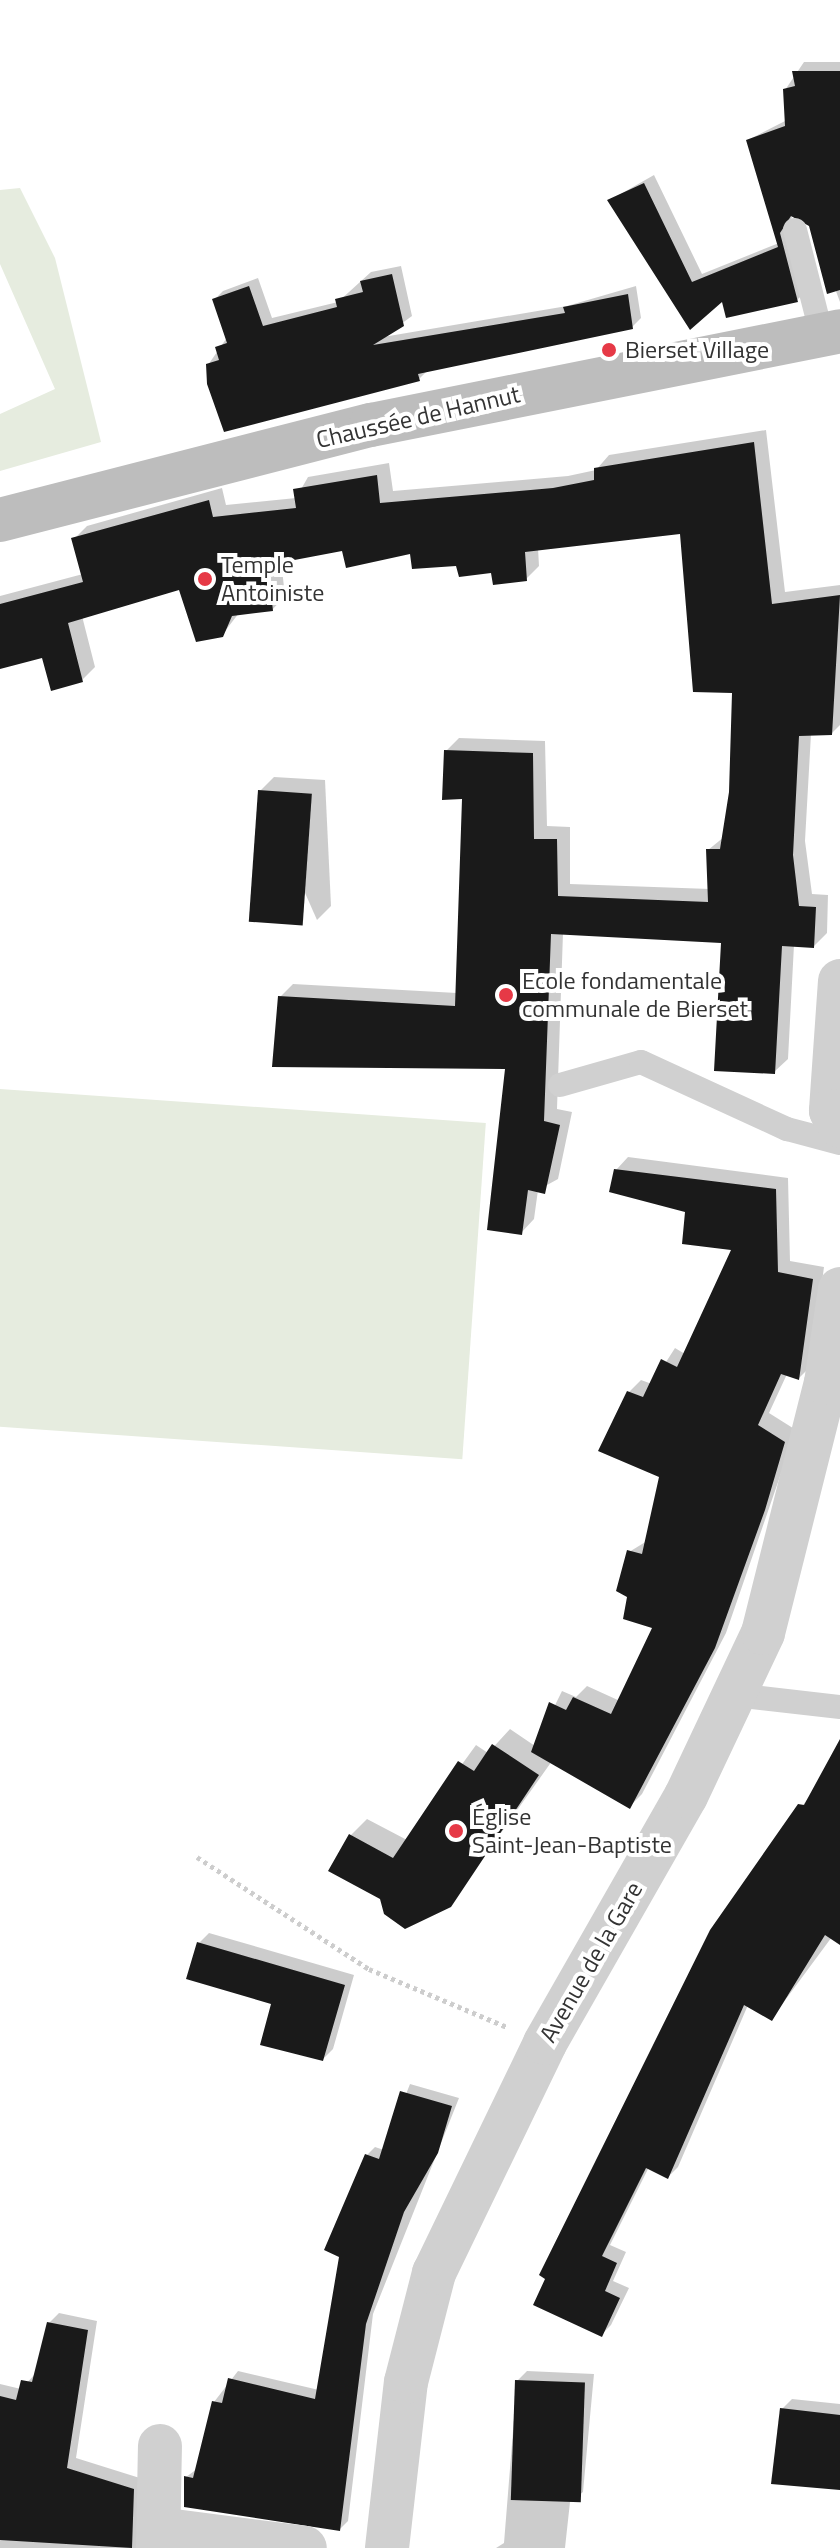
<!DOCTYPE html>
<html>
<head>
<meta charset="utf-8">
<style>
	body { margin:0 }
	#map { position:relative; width:840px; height:2548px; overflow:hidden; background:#fff; font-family:"Titillium Web",sans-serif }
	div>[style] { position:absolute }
	.green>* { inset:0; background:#e6ecdf; transform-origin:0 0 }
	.shadow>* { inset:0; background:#0003 }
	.building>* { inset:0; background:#1a1a1a; transform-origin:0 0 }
	.path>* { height:5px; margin-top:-2.5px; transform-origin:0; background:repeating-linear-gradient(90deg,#cdcdcd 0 4px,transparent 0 8px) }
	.service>* { height:24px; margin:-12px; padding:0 12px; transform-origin:12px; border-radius:12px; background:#d0d0d0 }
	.minor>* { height:44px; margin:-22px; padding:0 22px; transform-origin:22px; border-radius:22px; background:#d0d0d0 }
	.tertiary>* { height:44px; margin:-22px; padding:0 22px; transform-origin:22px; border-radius:22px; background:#d0d0d0 }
	.secondary>* { height:44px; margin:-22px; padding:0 22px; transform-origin:22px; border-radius:22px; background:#bdbdbd }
	.dots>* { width:22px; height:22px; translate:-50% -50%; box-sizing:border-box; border:4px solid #fff; border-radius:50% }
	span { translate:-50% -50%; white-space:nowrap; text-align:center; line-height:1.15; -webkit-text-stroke:8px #fff; paint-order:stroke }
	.poi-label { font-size:24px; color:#333 }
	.left { translate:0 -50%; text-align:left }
	.street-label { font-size:24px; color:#333 }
</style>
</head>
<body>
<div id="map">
	<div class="green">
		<div style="clip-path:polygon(20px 188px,55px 258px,101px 442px,0 471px,0 414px,55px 389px,0 264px,0 190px)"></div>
		<div style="left:0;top:1089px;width:487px;height:337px;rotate:4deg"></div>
	</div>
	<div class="shadow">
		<div style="clip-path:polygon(804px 62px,840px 62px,840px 302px,811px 224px,794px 214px,789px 222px,806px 291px,797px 300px,723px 299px,691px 327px,610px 200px,654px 175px,702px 274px,779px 243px,748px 140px,787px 120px,785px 90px)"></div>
		<div style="clip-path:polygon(401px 266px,412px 316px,383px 337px,567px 306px,636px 286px,641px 318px,632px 327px,428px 370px,419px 379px,208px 365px,226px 339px,214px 300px,223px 291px,258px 278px,272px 318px,338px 302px,371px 272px)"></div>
		<div style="clip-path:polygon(766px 430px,785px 592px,840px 585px,840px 725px,832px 733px,811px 734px,805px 841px,812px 894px,828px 895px,827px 933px,814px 946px,794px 945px,788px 1059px,774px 1072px,723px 941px,563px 933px,557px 1109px,572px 1112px,558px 1179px,538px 1190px,534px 1219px,521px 1233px,507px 1067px,280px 997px,293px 984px,457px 993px,464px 797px,446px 751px,459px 738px,545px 741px,547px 826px,570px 827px,570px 884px,710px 889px,708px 850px,724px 837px,731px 793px,734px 691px,682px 532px,538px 548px,539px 566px,526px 579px,412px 552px,343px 548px,281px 560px,285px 596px,272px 610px,239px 613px,222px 635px,181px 588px,82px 616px,95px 667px,82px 680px,43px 656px,0 667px,0 596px,83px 574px,74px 539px,87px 526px,222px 488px,226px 505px,296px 498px,308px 477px,389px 463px,393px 491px,568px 476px,596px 470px,609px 455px)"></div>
		<div style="clip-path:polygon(274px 777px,325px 780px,331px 906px,317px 920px,260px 791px)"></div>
		<div style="clip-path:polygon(628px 1157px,788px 1178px,790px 1261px,824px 1267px,811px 1366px,799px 1378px,787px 1374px,769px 1413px,796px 1430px,726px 1633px,642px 1794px,630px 1806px,552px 1761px,450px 1905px,382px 1898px,351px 1835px,367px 1819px,407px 1840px,476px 1745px,488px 1753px,510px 1729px,535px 1746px,562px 1691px,576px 1697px,587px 1686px,620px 1701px,654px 1627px,629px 1596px,629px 1552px,647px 1541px,661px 1476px,629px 1392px,641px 1380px,652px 1384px,675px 1348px,685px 1354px,733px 1248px,687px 1210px,616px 1170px)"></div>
		<div style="clip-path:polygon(840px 1754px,840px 1926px,772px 2018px,748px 2005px,678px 2167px,668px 2177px,649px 2167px,610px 2245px,626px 2252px,613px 2281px,629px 2288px,611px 2325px,601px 2335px,536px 2304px,712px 1931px)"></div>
		<div style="clip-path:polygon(209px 1933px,354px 1975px,333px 2049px,323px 2059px,274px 2003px,199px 1943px)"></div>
		<div style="clip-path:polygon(410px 2084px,459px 2098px,373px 2314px,348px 2521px,340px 2529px,186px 2477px,197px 2469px,214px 2402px,238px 2371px,319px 2390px,367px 2155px,375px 2147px,384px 2150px)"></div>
		<div style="clip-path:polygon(59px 2313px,97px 2321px,76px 2458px,143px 2479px,139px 2548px,0 2548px,0 2384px,21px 2389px,37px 2372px,49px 2323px)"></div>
		<div style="clip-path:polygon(527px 2371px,594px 2374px,583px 2492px,570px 2502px,565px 2548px,496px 2548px,504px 2543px,517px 2381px)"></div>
		<div style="clip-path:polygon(792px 2399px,840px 2404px,840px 2488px,782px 2409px)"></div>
	</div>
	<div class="building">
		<div style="clip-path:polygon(792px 71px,840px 71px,840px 290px,827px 294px,809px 226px,791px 216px,780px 233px,798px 302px,726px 318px,722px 302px,690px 330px,607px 200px,644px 183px,692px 282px,778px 247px,746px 140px,785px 126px,783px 89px,795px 86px)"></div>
		<div style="clip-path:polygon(392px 274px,404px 326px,373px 345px,565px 313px,563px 307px,628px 294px,633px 329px,418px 374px,420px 381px,224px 432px,207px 384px,206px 364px,219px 360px,215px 347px,227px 343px,212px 299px,249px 286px,263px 326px,337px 307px,335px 299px,363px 292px,360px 281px)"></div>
		<div style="clip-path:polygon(754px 442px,772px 604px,840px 595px,832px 735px,799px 736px,793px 855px,799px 906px,816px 907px,814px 948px,782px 946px,775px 1074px,714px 1071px,721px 943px,551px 934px,544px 1121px,560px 1125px,545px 1194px,528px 1190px,522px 1235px,487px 1230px,505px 1069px,272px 1067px,278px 996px,455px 1006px,462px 799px,442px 800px,444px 750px,533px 753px,534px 839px,557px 839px,558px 896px,708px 902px,706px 849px,720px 849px,729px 792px,732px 693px,693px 692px,680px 534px,525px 552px,527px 581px,493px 585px,491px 573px,459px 577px,456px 566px,412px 569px,410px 554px,346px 568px,342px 551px,268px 565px,273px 611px,232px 616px,223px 637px,196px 642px,179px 590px,68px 623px,83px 682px,51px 691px,42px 658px,0 669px,0 604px,83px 582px,71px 538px,209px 500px,213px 517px,296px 508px,293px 489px,377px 475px,380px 503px,553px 488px,594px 480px,594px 468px)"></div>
		<div style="left:258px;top:790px;width:54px;height:132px;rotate:4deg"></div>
		<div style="clip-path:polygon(614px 1169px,776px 1189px,778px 1272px,813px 1279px,799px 1380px,781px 1374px,758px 1425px,785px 1442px,765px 1510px,715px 1648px,630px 1809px,531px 1752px,549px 1702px,566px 1710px,573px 1697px,611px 1714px,652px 1628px,623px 1619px,627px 1597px,616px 1591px,627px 1550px,642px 1554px,659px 1477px,598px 1451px,627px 1391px,643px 1397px,661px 1359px,677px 1367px,731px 1250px,682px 1244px,685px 1212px,609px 1192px)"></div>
		<div style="clip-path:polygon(840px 1739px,840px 1945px,825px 1935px,772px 2021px,744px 2005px,668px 2179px,646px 2168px,602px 2256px,617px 2263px,605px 2291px,620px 2298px,602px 2337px,533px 2305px,545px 2279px,539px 2275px,710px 1930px,798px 1804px,804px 1805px)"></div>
		<div style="clip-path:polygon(492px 1744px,539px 1775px,451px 1907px,405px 1929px,384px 1914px,380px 1899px,328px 1871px,349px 1834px,393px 1858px,458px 1761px,474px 1771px)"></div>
		<div style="clip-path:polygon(197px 1942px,345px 1985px,323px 2061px,260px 2045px,271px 2004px,186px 1979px)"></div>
		<div style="clip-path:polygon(400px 2091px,452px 2106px,438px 2153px,404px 2212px,366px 2324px,340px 2531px,184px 2507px,184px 2476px,193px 2478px,212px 2401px,222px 2403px,228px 2378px,315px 2399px,339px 2257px,324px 2250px,365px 2154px,379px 2159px)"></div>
		<div style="clip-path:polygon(47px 2322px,88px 2330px,67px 2468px,134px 2489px,132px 2548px,0 2540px,0 2396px,16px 2400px,21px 2380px,32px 2382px)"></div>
		<div style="left:515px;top:2380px;width:70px;height:120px;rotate:2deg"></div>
		<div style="clip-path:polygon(780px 2408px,840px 2415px,840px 2490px,771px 2484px)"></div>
	</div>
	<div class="path">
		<div style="left:197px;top:1857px;width:205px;rotate:33.1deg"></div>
		<div style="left:369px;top:1969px;width:150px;rotate:22.8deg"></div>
	</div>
	<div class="service">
		<div style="left:795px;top:230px;width:109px;rotate:75.7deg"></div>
		<div style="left:560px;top:1085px;width:84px;rotate:-15.9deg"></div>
		<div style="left:641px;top:1062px;width:161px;rotate:24.7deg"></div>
		<div style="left:787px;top:1129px;width:55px;rotate:14.8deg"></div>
		<div style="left:735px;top:1695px;width:106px;rotate:6.5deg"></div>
	</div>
	<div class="minor">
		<div style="left:159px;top:2529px;width:147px;rotate:7.4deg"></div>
		<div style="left:158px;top:2548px;width:102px;rotate:-88.9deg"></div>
	</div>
	<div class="tertiary">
		<div style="left:840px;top:981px;width:130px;rotate:94deg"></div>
		<div style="left:831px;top:1111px;width:17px;rotate:59deg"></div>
		<div style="left:387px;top:2548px;width:167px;rotate:-83.5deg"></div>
		<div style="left:406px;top:2382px;width:113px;rotate:-75.6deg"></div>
		<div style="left:434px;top:2273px;width:255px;rotate:-64.2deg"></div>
		<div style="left:545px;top:2043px;width:284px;rotate:-60.3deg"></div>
		<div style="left:686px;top:1796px;width:180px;rotate:-64.7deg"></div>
		<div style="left:763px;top:1633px;width:258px;rotate:-75.9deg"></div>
		<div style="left:826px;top:1383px;width:95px;rotate:-81.5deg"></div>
	</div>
	<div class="secondary">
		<div style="left:0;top:520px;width:383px;rotate:-14.4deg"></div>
		<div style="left:371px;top:425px;width:478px;rotate:-11.3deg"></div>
	</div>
	<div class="dots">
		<div style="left:609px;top:350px;background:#e63946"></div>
		<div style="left:205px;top:579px;background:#e63946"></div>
		<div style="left:506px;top:995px;background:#e63946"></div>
		<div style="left:456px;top:1831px;background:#e63946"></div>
	</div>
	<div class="poi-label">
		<span class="left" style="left:625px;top:350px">Bierset Village</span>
		<span class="left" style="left:221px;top:579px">Temple<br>Antoiniste</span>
		<span class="left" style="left:522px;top:995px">Ecole fondamentale<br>communale de Bierset</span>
		<span class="left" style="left:472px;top:1831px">Église<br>Saint-Jean-Baptiste</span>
	</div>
	<div class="street-label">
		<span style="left:418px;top:417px;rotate:-13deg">Chaussée de Hannut</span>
		<span style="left:591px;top:1962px;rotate:-60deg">Avenue de la Gare</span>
	</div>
</div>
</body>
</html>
